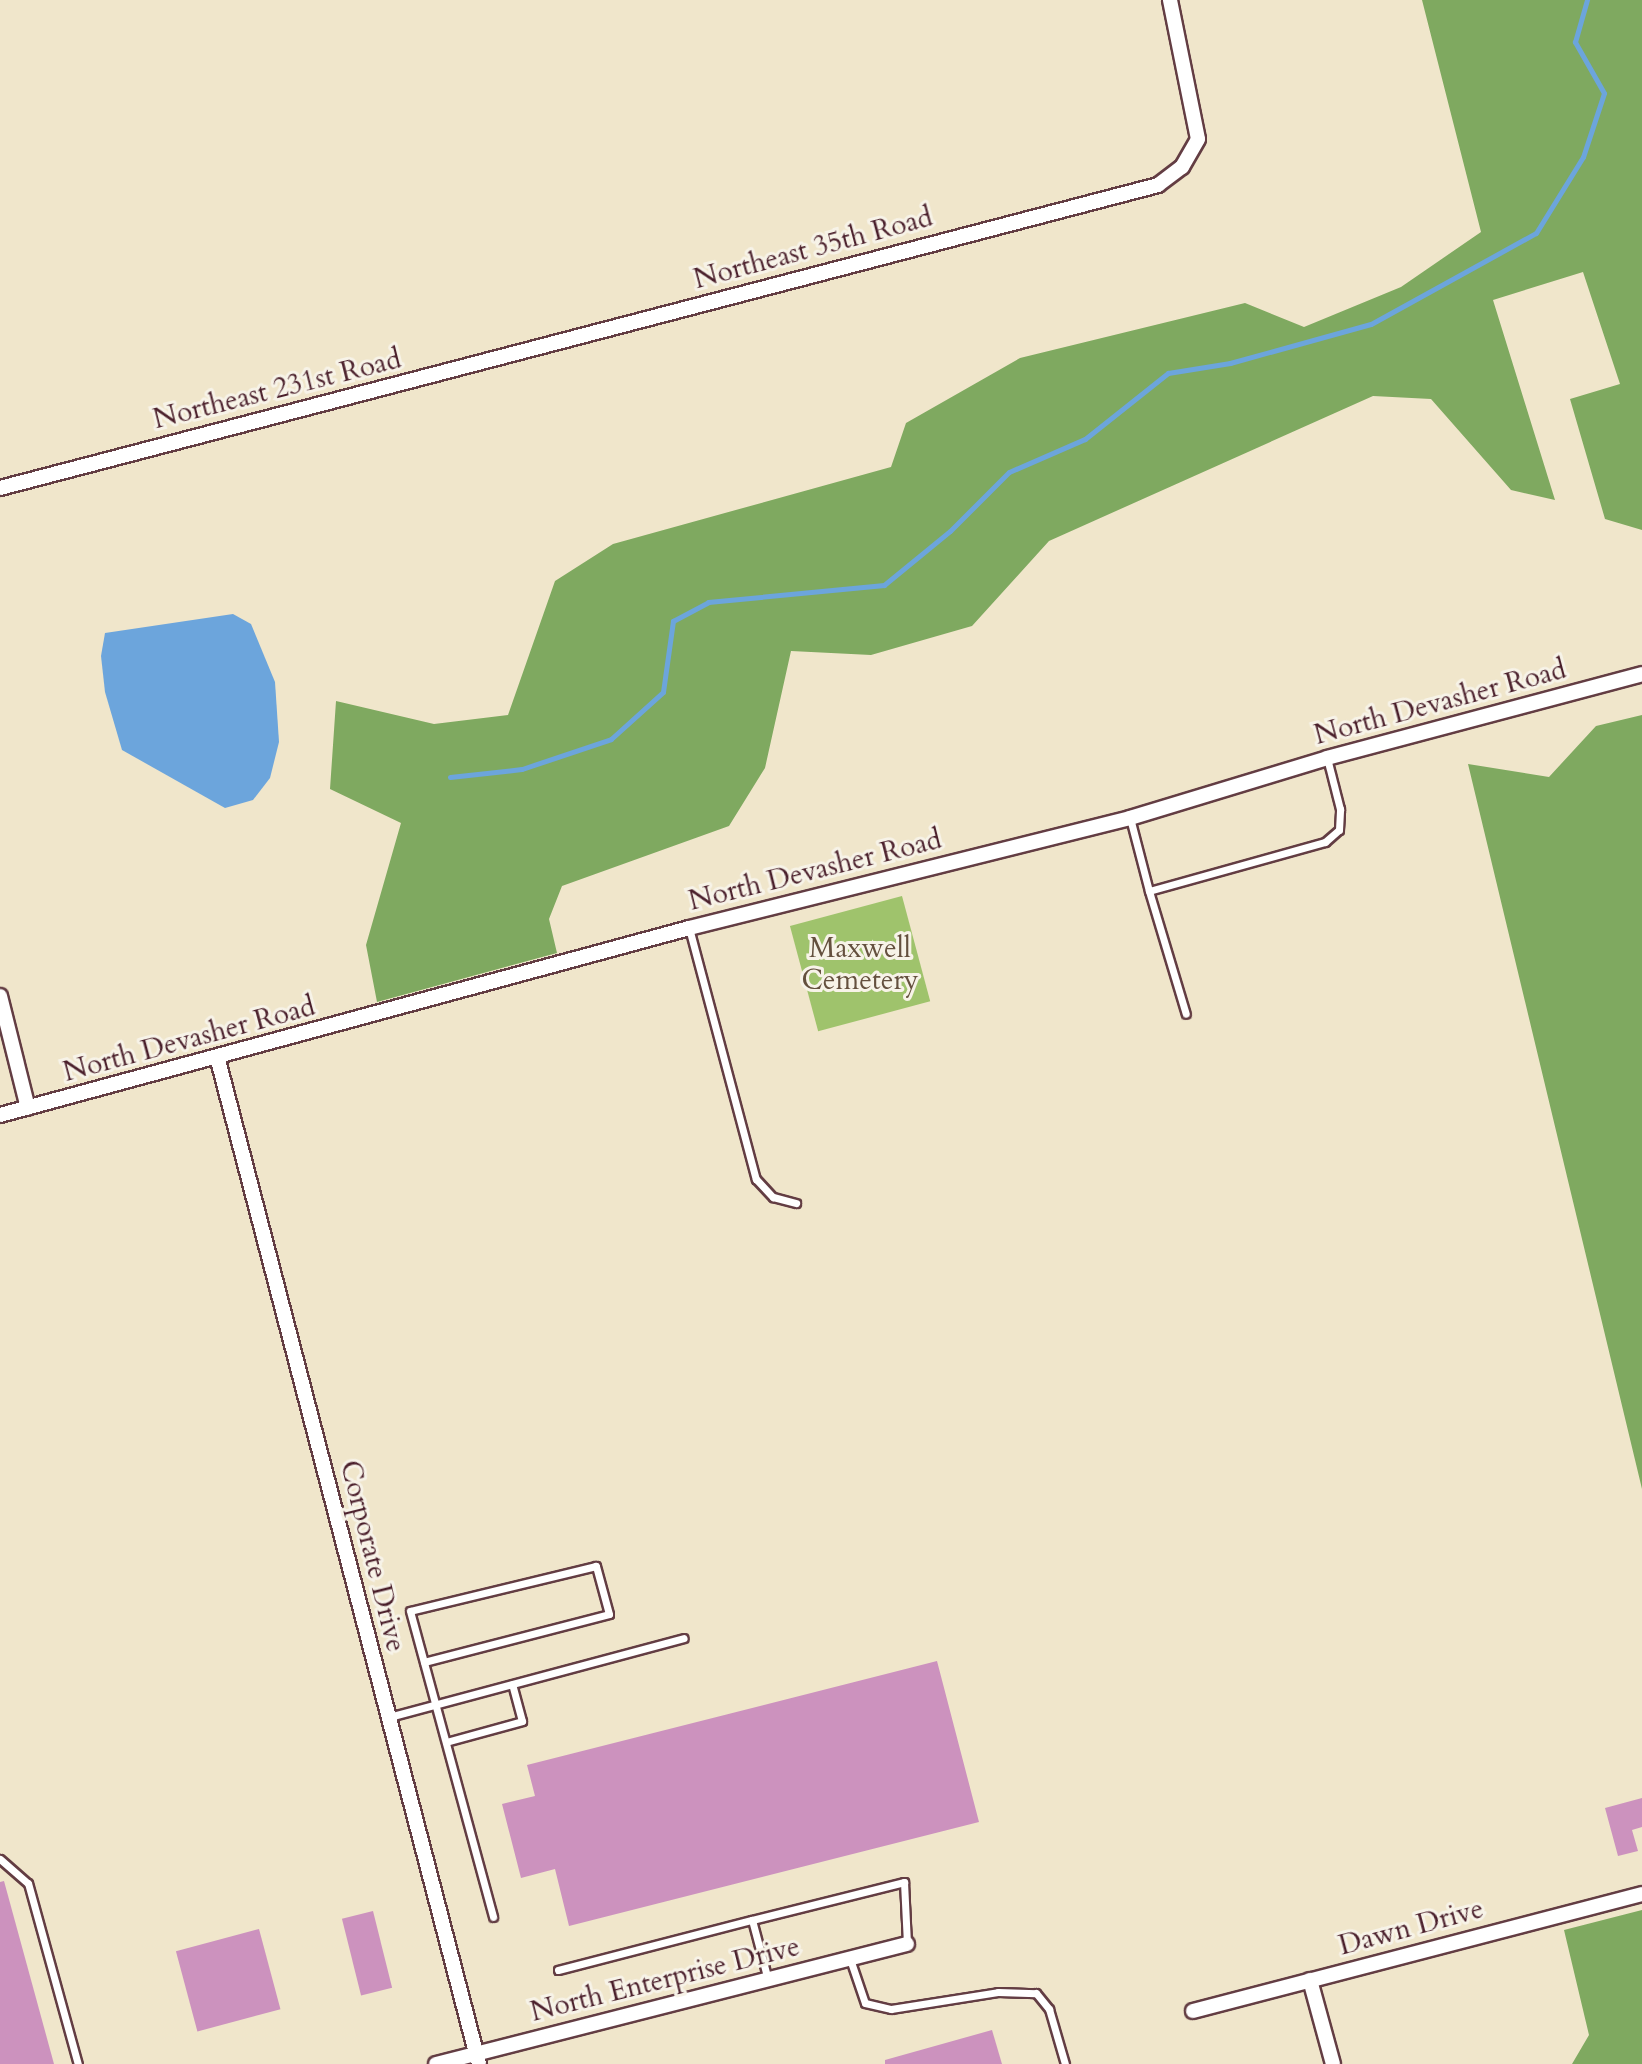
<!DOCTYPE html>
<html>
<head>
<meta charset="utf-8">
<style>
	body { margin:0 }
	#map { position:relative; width:1642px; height:2064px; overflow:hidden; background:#f0e6cb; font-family:Cardo,serif }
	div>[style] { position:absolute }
	.green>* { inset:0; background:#9fc36c; transform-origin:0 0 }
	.forest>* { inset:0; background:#7fa960 }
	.water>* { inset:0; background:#6ca5dc }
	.stream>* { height:5px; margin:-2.5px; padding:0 2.5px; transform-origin:2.5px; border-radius:2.5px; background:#6ca5dc }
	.building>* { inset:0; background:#cc92be; transform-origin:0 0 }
	.roads { filter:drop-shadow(2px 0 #633d43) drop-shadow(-2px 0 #633d43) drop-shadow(0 2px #633d43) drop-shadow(0 -2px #633d43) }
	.lane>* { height:7px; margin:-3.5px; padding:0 3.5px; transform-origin:3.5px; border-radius:3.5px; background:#fff }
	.street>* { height:14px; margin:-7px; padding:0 7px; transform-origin:7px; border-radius:7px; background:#fff }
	span { translate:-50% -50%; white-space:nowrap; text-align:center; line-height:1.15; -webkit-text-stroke:6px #f7f3e8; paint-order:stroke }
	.street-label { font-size:28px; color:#4a1f2b }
	.park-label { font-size:28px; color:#64503e }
</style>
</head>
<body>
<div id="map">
	<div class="green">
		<div style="left:902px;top:896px;width:109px;height:116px;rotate:75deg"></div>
	</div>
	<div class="forest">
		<div style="clip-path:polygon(1422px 0,1642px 0,1642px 530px,1605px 519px,1570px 399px,1620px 384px,1583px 272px,1493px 300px,1555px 500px,1511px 490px,1431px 399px,1373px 396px,1049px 541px,972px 626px,871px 655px,791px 651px,765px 768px,729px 826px,562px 886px,549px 919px,557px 953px,377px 1002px,366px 945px,401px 823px,330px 789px,336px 701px,434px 724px,508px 715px,555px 581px,613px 544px,891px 467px,906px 423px,1020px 358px,1245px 303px,1304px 327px,1401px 287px,1481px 232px)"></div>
		<div style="clip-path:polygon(1642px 715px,1642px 1489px,1468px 764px,1549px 777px,1596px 726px)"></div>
		<div style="clip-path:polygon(1642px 1910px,1642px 2064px,1572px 2064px,1589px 2035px,1564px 1930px)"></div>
	</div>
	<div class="water">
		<div style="clip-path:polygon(233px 614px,251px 624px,275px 682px,279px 742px,270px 778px,253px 800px,225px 808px,122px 750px,105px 692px,101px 656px,105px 633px)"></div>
	</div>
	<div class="stream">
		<div style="left:450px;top:777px;width:72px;rotate:-6.3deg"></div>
		<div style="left:522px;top:769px;width:94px;rotate:-18.6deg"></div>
		<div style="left:611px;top:739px;width:70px;rotate:-42.1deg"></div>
		<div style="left:663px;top:692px;width:72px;rotate:-82deg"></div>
		<div style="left:673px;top:621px;width:40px;rotate:-28deg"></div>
		<div style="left:708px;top:602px;width:177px;rotate:-5.5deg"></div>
		<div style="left:884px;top:585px;width:85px;rotate:-39.3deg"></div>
		<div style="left:950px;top:531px;width:83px;rotate:-45deg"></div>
		<div style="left:1009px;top:472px;width:83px;rotate:-23.5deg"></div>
		<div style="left:1085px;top:439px;width:106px;rotate:-38.5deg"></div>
		<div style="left:1168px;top:373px;width:63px;rotate:-9.2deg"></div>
		<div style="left:1230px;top:363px;width:146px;rotate:-15.5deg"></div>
		<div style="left:1371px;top:324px;width:188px;rotate:-28.9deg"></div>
		<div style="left:1536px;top:233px;width:89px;rotate:-58.3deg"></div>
		<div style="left:1583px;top:157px;width:67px;rotate:-71.8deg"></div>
		<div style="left:1604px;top:93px;width:59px;rotate:-119.6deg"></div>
		<div style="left:1575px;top:42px;width:44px;rotate:-74.1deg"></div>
	</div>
	<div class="building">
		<div style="clip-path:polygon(937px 1661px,979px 1822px,569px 1926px,555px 1869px,521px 1878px,502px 1804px,535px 1796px,527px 1765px)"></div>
		<div style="clip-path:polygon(1642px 1798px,1642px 1827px,1632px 1830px,1638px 1851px,1618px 1856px,1605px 1808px)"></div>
		<div style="clip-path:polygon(4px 1881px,54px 2064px,0 2064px,0 1882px)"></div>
		<div style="left:373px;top:1911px;width:79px;height:32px;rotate:76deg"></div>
		<div style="left:259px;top:1929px;width:83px;height:86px;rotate:75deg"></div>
		<div style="clip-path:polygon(992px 2030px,1002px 2064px,885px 2064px,885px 2060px)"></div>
	</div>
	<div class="roads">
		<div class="lane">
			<div style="left:1130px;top:818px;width:75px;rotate:75.4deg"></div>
			<div style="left:1149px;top:891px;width:183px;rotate:-15.6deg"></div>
			<div style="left:1325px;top:842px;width:18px;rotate:-41deg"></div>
			<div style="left:1339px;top:830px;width:21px;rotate:-87deg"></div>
			<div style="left:1340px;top:809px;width:53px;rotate:-104.3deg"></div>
			<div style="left:1149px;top:891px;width:128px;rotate:73.3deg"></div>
			<div style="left:689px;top:928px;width:260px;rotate:75.1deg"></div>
			<div style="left:756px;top:1179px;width:25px;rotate:47deg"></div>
			<div style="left:773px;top:1197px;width:24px;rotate:15deg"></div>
			<div style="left:424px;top:1662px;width:191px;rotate:-14.5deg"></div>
			<div style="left:609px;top:1614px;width:50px;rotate:-105.2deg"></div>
			<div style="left:596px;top:1566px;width:191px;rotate:166.4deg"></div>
			<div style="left:410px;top:1611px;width:317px;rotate:74.8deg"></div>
			<div style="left:389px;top:1717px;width:305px;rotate:-15deg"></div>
			<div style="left:446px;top:1742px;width:79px;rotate:-15.4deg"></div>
			<div style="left:522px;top:1721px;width:38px;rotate:-105deg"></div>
			<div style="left:0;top:1859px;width:37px;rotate:41deg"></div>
			<div style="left:28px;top:1883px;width:188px;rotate:74.6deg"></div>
			<div style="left:850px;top:1959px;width:46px;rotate:71.2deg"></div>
			<div style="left:865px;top:2003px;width:27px;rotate:13deg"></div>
			<div style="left:891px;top:2009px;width:108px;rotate:-9deg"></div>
			<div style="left:998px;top:1992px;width:38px;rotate:2deg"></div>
			<div style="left:1036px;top:1993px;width:21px;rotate:51deg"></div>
			<div style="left:1049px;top:2009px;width:57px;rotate:73.8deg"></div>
			<div style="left:558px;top:1970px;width:200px;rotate:-14.5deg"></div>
			<div style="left:768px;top:1980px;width:62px;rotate:-104.9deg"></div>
			<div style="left:752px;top:1920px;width:157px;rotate:-14deg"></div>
			<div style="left:904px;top:1882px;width:62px;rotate:87.2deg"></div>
		</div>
		<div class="street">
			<div style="left:0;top:488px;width:1197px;rotate:-14.66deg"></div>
			<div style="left:1158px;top:185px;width:30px;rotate:-37deg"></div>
			<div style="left:1182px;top:167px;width:32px;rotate:-60deg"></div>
			<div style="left:1198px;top:139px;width:142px;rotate:-101.4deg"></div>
			<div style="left:0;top:996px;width:115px;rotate:76deg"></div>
			<div style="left:218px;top:1060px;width:1037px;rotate:75.43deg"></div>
			<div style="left:0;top:1115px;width:714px;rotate:-15.18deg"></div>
			<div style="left:689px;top:928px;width:455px;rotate:-14deg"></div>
			<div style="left:1130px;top:818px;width:206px;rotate:-16.9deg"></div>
			<div style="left:1327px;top:758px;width:326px;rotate:-14.9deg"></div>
			<div style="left:1310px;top:1980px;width:87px;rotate:74.7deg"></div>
			<div style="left:1193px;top:2011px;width:464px;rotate:-14.6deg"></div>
			<div style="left:436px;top:2064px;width:486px;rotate:-14.3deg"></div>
		</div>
	</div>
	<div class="street-label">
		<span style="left:813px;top:248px;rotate:-15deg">Northeast 35th Road</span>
		<span style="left:277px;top:389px;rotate:-14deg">Northeast 231st Road</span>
		<span style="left:1440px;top:702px;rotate:-15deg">North Devasher Road</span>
		<span style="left:815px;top:870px;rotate:-14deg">North Devasher Road</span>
		<span style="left:189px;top:1039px;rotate:-15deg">North Devasher Road</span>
		<span style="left:373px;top:1556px;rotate:76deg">Corporate Drive</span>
		<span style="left:1411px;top:1927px;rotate:-15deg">Dawn Drive</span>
		<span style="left:665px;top:1979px;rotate:-14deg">North Enterprise Drive</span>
	</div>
	<div class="park-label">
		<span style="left:860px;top:964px">Maxwell<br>Cemetery</span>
	</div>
</div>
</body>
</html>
